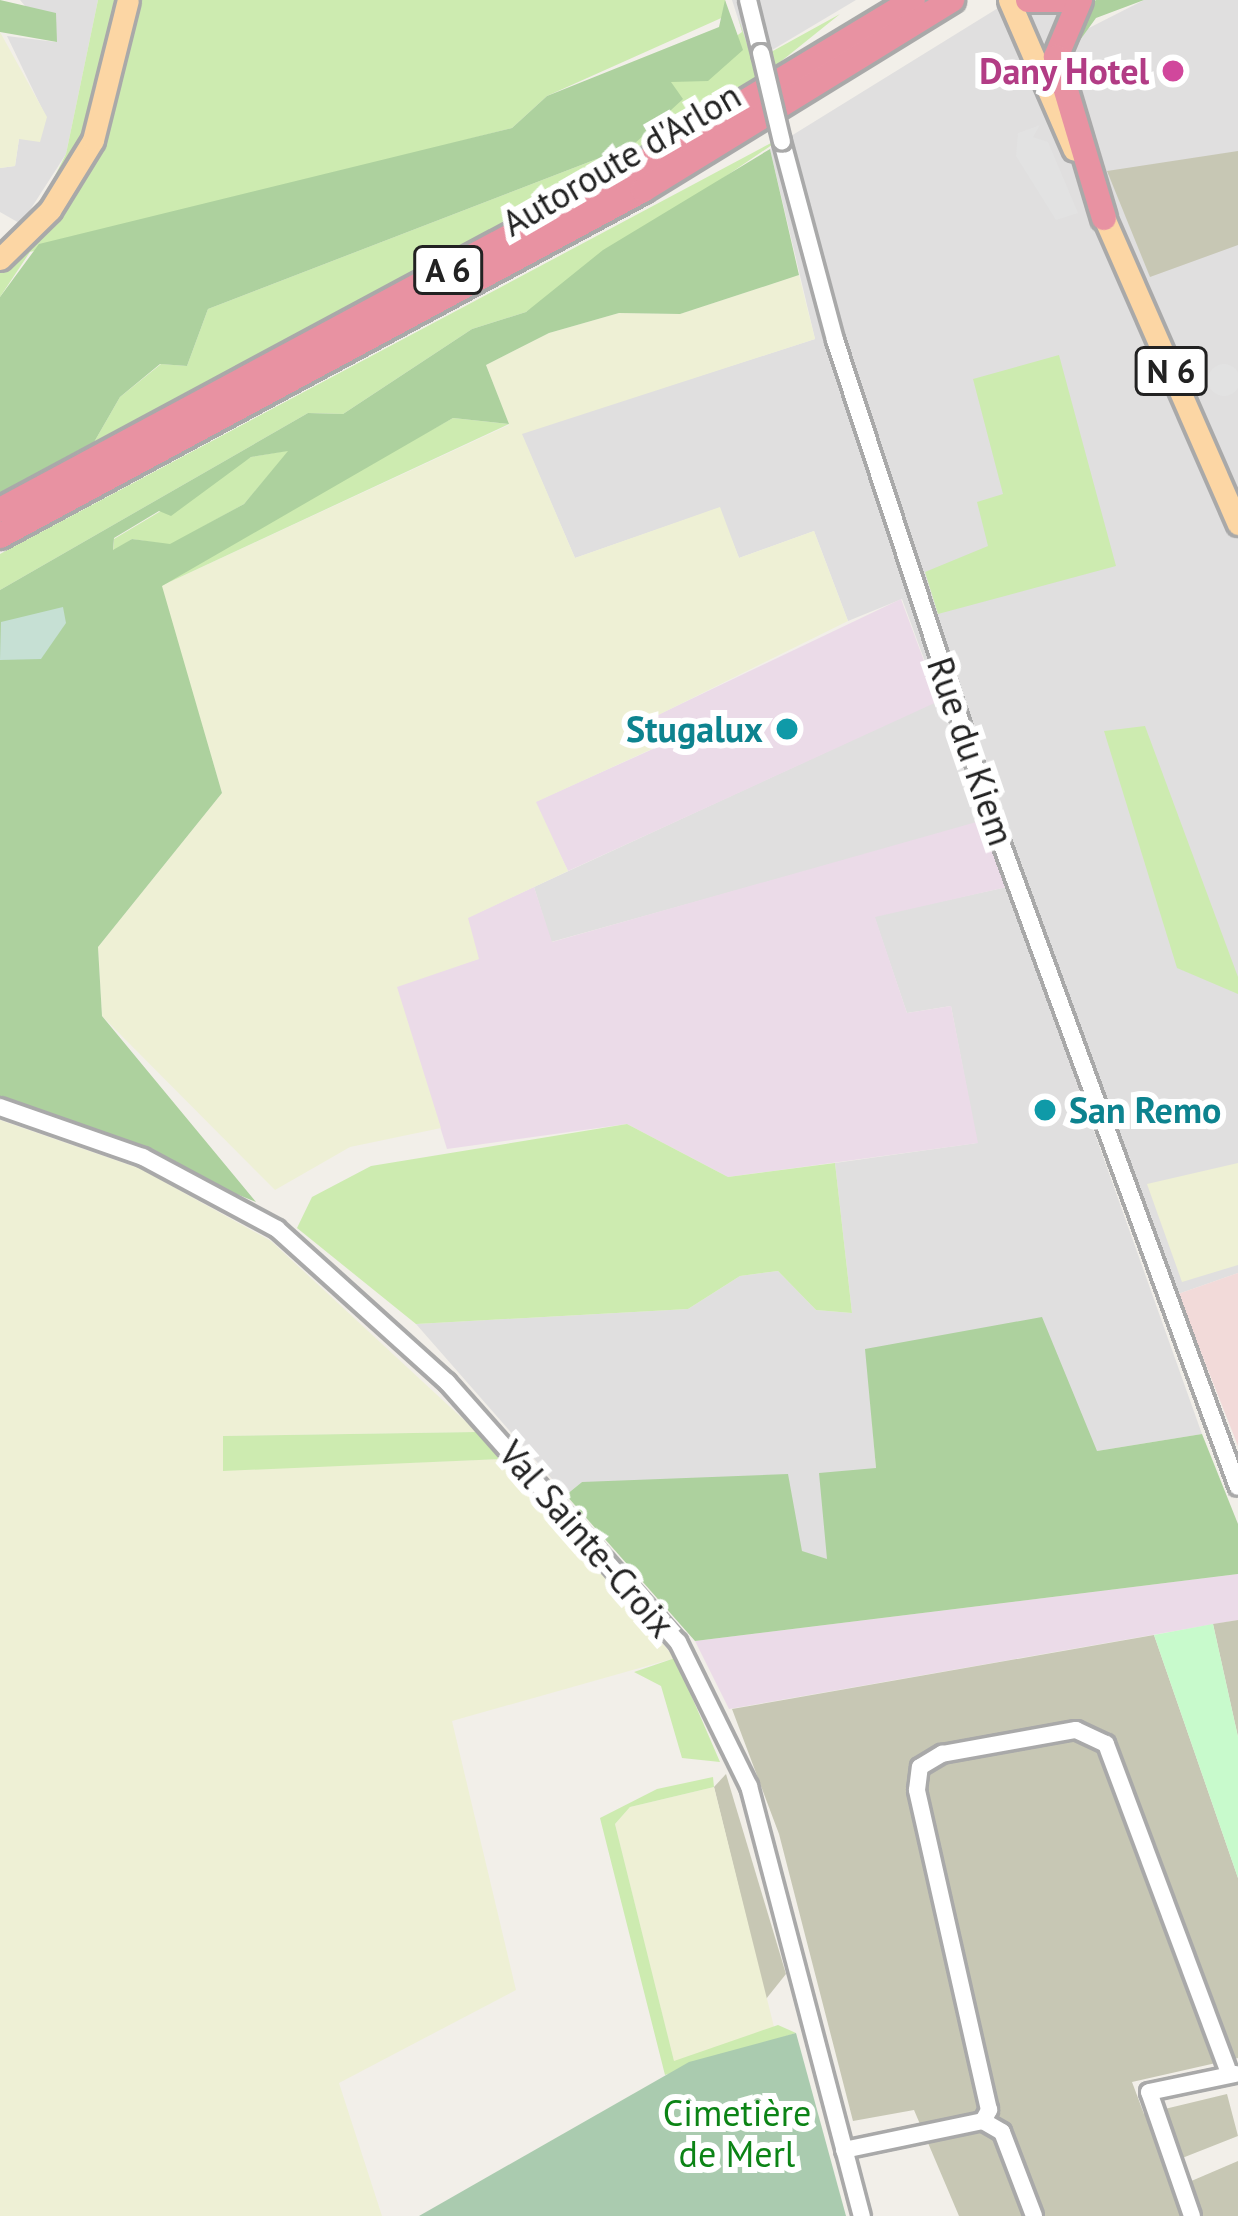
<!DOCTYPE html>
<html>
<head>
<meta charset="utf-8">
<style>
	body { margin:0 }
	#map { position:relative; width:1238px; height:2216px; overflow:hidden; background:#f2efe9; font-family:"PT Sans",sans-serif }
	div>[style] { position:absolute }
	.residential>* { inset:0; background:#e0dfdf }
	.commercial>* { inset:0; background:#f2dad9 }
	.industrial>* { inset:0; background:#ebdbe8 }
	.construction>* { inset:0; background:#c7c7b4 }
	.farmland>* { inset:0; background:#eef0d5 }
	.grass>* { inset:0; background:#cdebb0 }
	.forest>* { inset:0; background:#add19e }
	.wetland>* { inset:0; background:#c6e0d4 }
	.cemetery>* { inset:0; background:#aacbaf }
	.park>* { inset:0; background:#c8facc }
	.parking>* { inset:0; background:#e2e2e2 }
	.round { border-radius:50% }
	.roads { filter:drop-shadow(3px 0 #a9a9a9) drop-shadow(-3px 0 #a9a9a9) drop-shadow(0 3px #a9a9a9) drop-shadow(0 -3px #a9a9a9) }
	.minor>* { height:16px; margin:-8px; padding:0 8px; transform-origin:8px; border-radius:8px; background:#fff }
	.major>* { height:21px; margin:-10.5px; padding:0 10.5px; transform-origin:10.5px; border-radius:10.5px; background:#fcd6a4 }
	.highway>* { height:24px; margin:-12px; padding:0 12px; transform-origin:12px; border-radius:12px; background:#e892a2 }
	.bridges { filter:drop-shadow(3px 0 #a9a9a9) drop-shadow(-3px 0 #a9a9a9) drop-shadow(0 3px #a9a9a9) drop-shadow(0 -3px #a9a9a9) }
	.minor-bridge>* { height:16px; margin:-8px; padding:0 8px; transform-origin:8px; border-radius:8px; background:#fff }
	.dots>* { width:33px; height:33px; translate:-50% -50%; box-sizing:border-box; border:6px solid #fff; border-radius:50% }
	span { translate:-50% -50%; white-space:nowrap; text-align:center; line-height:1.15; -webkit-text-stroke:12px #fff; paint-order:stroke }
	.shield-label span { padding:3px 9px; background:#fff; border:3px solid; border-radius:9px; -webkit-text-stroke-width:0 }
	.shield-label { font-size:33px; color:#222; font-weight:700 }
	.hotel-label { font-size:36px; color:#b23c85; font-weight:700 }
	.right { translate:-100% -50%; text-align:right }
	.street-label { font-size:36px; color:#222 }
	.culture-label { font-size:36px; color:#0d838f; font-weight:700 }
	.left { translate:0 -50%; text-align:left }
	.park-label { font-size:36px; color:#0c8416 }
</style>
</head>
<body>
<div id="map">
	<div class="residential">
		<div style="clip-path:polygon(20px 0,98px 0,66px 154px,21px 224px,0 212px,0 168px,15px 166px,19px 139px,46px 117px,7px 36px,56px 42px)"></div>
		<div style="clip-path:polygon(732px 0,856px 0,752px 62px)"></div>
		<div style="clip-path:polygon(1011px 0,1065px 0,1085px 30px,1144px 0,1238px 0,1238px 1273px,1178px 1294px,1004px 816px,551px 942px,534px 887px,939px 700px,902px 599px,848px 621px,814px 531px,739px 558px,719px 508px,575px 558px,521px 433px,815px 339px,770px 149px)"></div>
		<div style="clip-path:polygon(1007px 887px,1202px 1434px,1097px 1451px,866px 1349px,876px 1469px,828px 1560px,582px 1482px,566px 1495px,416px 1324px,688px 1309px,740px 1276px,778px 1271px,816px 1310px,852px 1313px,835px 1163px,977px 1143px,951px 1006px,907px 1013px,874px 916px)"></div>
	</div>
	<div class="commercial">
		<div style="clip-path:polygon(1238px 1273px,1238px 1446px,1178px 1294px)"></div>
	</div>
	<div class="industrial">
		<div style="clip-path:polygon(901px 599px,939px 701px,568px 871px,535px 802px,653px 749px,641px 723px)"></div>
		<div style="clip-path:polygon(980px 821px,1007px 887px,875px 917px,907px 1013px,951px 1006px,978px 1143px,728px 1177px,627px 1124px,447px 1149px,396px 986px,478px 959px,467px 918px,534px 887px,552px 942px)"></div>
		<div style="clip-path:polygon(1238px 1574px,1238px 1620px,729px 1709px,695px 1641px)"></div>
	</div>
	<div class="construction">
		<div style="clip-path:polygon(1238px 151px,1238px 245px,1150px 277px,1107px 171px)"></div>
		<div style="clip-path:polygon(1238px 1620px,1238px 1737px,1213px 1624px)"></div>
		<div style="clip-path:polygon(1154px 1635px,1238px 1878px,1238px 2058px,1132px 2082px,1144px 2114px,1227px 2094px,1238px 2136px,1167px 2164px,1175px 2188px,1238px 2161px,1238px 2216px,959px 2216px,914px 2110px,853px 2121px,779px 1834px,732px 1709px)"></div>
		<div style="clip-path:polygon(726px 1774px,786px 1974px,766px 1999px,714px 1787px)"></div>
	</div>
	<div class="farmland">
		<div style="clip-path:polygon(0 32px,47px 117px,40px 142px,19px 139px,15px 166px,0 168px)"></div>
		<div style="clip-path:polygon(799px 275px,815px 339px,522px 434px,575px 558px,720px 507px,739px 558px,814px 531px,848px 621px,642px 723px,654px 748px,536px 802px,568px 871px,468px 918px,479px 959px,397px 987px,441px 1128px,350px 1147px,275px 1190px,102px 1016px,98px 947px,222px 793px,161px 586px,509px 425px,486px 365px,549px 333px,619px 313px,680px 314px)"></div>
		<div style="clip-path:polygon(0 1120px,141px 1169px,271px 1241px,477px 1432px,223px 1436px,223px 1470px,502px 1459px,675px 1658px,452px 1721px,516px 1990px,339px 2083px,382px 2216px,0 2216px)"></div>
		<div style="clip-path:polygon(1238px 1163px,1238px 1265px,1182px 1282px,1147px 1184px)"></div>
		<div style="clip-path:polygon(714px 1787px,774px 2027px,674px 2062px,615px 1824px,630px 1807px)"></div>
	</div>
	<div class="grass">
		<div style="clip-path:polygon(98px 0,119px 0,88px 133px,36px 213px,66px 154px)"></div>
		<div style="clip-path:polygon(135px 0,725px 0,728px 15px,547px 96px,512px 128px,30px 252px,0 297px,0 269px,71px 196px,107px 128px)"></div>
		<div style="clip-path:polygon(840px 14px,774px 67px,611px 165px,93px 444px,120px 397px,161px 364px,187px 366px,208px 309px,633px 145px,670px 83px,742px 32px,738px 17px,753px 62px)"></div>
		<div style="clip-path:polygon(788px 134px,526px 312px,472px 329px,343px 414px,308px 413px,0 590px,0 554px)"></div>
		<div style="clip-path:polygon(1059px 355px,1116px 566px,938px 614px,925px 572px,988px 546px,977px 502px,1003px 494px,973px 379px)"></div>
		<div style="clip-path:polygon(453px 418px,509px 424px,161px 586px,220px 547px)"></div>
		<div style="clip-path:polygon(290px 450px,244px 504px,170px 545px,132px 539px,113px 552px,114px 539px,251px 457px)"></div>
		<div style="clip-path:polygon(1145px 726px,1238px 977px,1238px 994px,1177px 968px,1104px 731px)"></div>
		<div style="clip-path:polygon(627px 1124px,728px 1177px,835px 1163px,852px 1313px,816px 1310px,778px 1271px,740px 1276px,688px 1309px,416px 1324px,297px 1228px,312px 1197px,371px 1166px)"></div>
		<div style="clip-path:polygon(477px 1432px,502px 1459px,223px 1471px,223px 1436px)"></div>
		<div style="clip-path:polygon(675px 1658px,720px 1762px,682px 1758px,661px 1686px,634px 1672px)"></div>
		<div style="clip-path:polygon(713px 1777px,714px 1787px,630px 1807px,615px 1824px,674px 2061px,778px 2025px,796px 2033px,665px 2075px,600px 1818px,657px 1789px)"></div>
	</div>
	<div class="forest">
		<div style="clip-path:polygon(0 0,56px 13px,57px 42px,0 32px)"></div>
		<div style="clip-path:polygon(725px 0,743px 50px,708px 81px,671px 82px,683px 99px,633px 145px,208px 309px,187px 366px,160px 364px,120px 397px,93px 444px,0 493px,0 297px,39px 244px,512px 128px,547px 96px,719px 27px)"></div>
		<div style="clip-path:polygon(1096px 0,1144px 0,1096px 18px,1075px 47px,1087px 21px,1077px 13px)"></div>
		<div style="clip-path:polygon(evenodd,770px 149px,799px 275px,680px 314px,619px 313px,549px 333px,486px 365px,509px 424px,453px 418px,162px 586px,222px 793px,98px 947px,102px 1016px,256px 1202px,0 1098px,0 590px,308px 413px,343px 414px,472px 329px,526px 312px,603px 250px,770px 149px,288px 451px,244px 504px,170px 544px,132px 539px,113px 550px,114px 538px,159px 511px,171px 516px,251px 457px,288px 451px)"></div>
		<div style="clip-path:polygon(1042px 1317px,1097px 1451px,1202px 1434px,1238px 1524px,1238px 1574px,695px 1641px,566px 1495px,582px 1482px,788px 1474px,802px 1551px,827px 1559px,819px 1473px,876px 1468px,865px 1349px)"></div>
	</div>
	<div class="wetland">
		<div style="clip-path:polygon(63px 607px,66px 623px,41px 659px,0 660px,1px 622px)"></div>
	</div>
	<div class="cemetery">
		<div style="clip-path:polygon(796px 2033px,846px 2216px,419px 2216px,689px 2062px)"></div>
	</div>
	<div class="park">
		<div style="clip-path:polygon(1213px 1624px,1238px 1737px,1238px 1878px,1154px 1635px)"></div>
	</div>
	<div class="parking">
		<div style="clip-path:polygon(1040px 125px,1033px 137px,1048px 142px,1078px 213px,1056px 220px,1016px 156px,1018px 133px)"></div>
		<div class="round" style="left:1208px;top:364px;width:32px;height:32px"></div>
	</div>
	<div class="roads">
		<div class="minor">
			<div style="left:748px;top:0;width:55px;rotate:76.2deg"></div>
			<div style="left:782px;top:142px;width:205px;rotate:75deg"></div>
			<div style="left:835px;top:340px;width:512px;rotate:71.78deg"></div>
			<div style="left:995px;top:826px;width:704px;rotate:69.82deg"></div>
			<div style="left:0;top:1107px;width:151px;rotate:19.3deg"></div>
			<div style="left:143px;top:1157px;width:152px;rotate:28.2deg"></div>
			<div style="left:277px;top:1229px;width:229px;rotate:42deg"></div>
			<div style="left:447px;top:1382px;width:348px;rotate:48.4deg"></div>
			<div style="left:678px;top:1642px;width:161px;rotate:63.8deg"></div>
			<div style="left:749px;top:1786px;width:445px;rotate:75.3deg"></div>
			<div style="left:983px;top:2121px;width:22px;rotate:30deg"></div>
			<div style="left:1002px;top:2132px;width:90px;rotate:69.1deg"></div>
			<div style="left:844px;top:2150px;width:142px;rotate:-11.8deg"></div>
			<div style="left:983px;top:2121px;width:13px;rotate:-61deg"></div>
			<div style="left:989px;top:2110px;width:328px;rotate:-102.7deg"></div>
			<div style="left:917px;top:1790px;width:23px;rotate:-83deg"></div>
			<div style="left:920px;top:1767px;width:26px;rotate:-31deg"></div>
			<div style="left:942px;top:1754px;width:136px;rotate:-10.2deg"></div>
			<div style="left:1076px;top:1730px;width:33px;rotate:25deg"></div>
			<div style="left:1106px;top:1744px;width:351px;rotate:69.5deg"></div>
			<div style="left:1192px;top:2216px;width:131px;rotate:-109.1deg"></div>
			<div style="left:1149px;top:2092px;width:88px;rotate:-11.8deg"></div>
		</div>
		<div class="major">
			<div style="left:1009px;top:0;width:163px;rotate:66.6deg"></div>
			<div style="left:1099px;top:206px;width:347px;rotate:66.4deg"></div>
			<div style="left:0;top:259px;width:70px;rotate:-44.4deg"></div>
			<div style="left:50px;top:210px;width:82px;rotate:-58.4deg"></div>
			<div style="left:93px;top:140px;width:144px;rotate:-76deg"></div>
		</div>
		<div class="highway">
			<div style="left:1028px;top:0;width:48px"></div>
			<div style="left:1080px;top:0;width:62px;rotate:112.8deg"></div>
			<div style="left:1056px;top:57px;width:168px;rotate:73.4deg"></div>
			<div style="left:0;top:510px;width:704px;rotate:-28.24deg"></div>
			<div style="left:620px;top:177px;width:342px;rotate:-31.1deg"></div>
			<div style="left:0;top:536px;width:730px;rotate:-28.28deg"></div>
			<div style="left:643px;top:190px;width:363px;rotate:-31.6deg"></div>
		</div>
	</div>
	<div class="bridges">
		<div class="minor-bridge">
			<div style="left:761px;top:53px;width:91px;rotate:76.7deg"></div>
		</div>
	</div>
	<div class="dots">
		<div style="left:1173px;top:71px;background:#d1479c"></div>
		<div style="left:787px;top:729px;background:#0f9aa8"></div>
		<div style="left:1045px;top:1110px;background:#0f9aa8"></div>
	</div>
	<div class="shield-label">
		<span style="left:448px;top:270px">A 6</span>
		<span style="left:1171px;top:371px">N 6</span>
	</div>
	<div class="hotel-label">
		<span class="right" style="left:1149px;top:71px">Dany Hotel</span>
	</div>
	<div class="street-label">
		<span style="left:621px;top:159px;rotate:-30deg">Autoroute d'Arlon</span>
		<span style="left:971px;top:751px;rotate:71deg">Rue du Kiem</span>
		<span style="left:587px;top:1539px;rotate:49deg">Val Sainte-Croix</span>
	</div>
	<div class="culture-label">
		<span class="right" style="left:763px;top:729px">Stugalux</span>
		<span class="left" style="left:1069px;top:1110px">San Remo</span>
	</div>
	<div class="park-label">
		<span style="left:737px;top:2133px">Cimetière<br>de Merl</span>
	</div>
</div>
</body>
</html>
